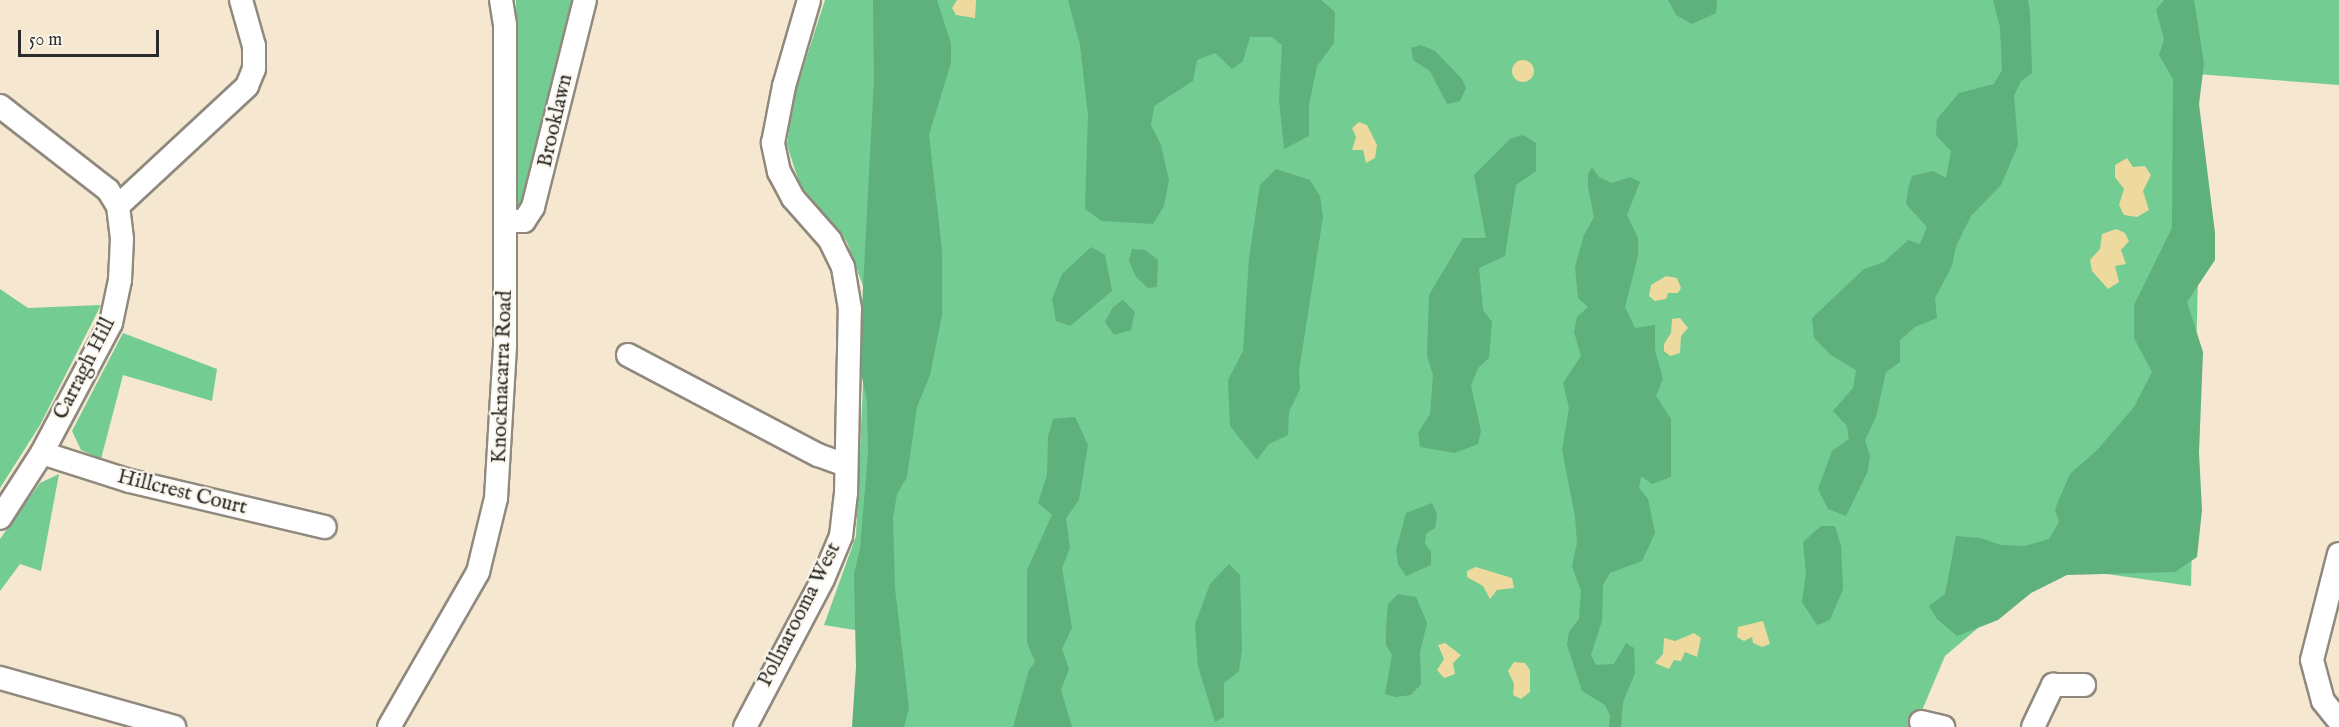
<!DOCTYPE html>
<html>
<head>
<meta charset="utf-8">
<style>
	body { margin:0 }
	#map { position:relative; width:2339px; height:727px; overflow:hidden; background:#f5e7d0; font-family:"IM FELL English",serif }
	div>[style] { position:absolute }
	.green>* { inset:0; background:#73cc92 }
	.forest>* { inset:0; background:#5eb07c }
	.sand>* { inset:0; background:#eeda9e }
	.round { border-radius:50% }
	.roads { filter:drop-shadow(2px 0 #90897e) drop-shadow(-2px 0 #90897e) drop-shadow(0 2px #90897e) drop-shadow(0 -2px #90897e) }
	.minor>* { height:22px; margin:-11px; padding:0 11px; transform-origin:11px; border-radius:11px; background:#fff }
	span { translate:-50% -50%; white-space:nowrap; text-align:center; line-height:1.15; -webkit-text-stroke:4.5px #fbf7ec; paint-order:stroke }
	.street-label { font-size:21px; color:#2b2b2b }
	.scale { position:absolute; left:18px; top:30px; width:141px; height:27px; box-sizing:border-box; border:3px solid #2b2b2b; border-top:0; padding-left:8px; font-size:18px; line-height:21px; white-space:nowrap; color:#2b2b2b; -webkit-text-stroke:4px #fbf7ec; paint-order:stroke }
</style>
</head>
<body>
<div id="map">
	<div class="green">
		<div style="clip-path:polygon(516px 0,575px 0,523px 203px,518px 208px)"></div>
		<div style="clip-path:polygon(825px 0,2339px 0,2339px 85px,2184px 73px,2198px 274px,2191px 586px,2051px 566px,1945px 656px,1915px 727px,857px 727px,861px 631px,824px 625px,856px 536px,867px 297px,847px 242px,800px 185px,787px 145px,793px 99px)"></div>
		<div style="clip-path:polygon(0 289px,28px 308px,101px 305px,40px 425px,0 488px)"></div>
		<div style="clip-path:polygon(123px 333px,217px 369px,212px 401px,123px 375px,101px 459px,81px 450px,72px 431px)"></div>
		<div style="clip-path:polygon(59px 474px,41px 571px,20px 564px,0 591px,0 539px,40px 483px)"></div>
	</div>
	<div class="forest">
		<div style="clip-path:polygon(873px 0,937px 0,951px 44px,951px 63px,929px 135px,942px 250px,942px 315px,930px 375px,917px 407px,907px 477px,897px 494px,893px 518px,895px 588px,909px 708px,904px 727px,852px 727px,856px 667px,854px 574px,860px 549px,868px 453px,867px 402px,859px 363px,874px 80px)"></div>
		<div style="clip-path:polygon(1068px 0,1321px 0,1335px 12px,1334px 43px,1317px 66px,1309px 105px,1309px 136px,1284px 149px,1279px 99px,1282px 45px,1272px 37px,1250px 37px,1243px 61px,1232px 69px,1215px 53px,1197px 60px,1193px 81px,1154px 106px,1151px 125px,1161px 145px,1169px 180px,1164px 206px,1153px 224px,1102px 221px,1085px 209px,1088px 115px,1080px 45px)"></div>
		<div style="clip-path:polygon(1668px 0,1717px 0,1716px 13px,1692px 24px,1676px 15px)"></div>
		<div style="clip-path:polygon(1993px 0,2028px 0,2030px 12px,2032px 73px,2021px 81px,2014px 96px,2018px 145px,2001px 185px,1971px 216px,1956px 246px,1952px 266px,1935px 298px,1937px 318px,1915px 327px,1900px 340px,1900px 362px,1886px 372px,1876px 417px,1865px 440px,1870px 456px,1868px 471px,1846px 516px,1828px 509px,1818px 489px,1832px 451px,1849px 439px,1847px 426px,1833px 411px,1853px 388px,1856px 370px,1831px 355px,1814px 338px,1812px 318px,1864px 269px,1884px 262px,1908px 240px,1920px 244px,1927px 227px,1906px 204px,1908px 189px,1912px 176px,1933px 171px,1946px 178px,1951px 151px,1936px 135px,1937px 119px,1959px 93px,1994px 84px,2002px 70px,2000px 27px)"></div>
		<div style="clip-path:polygon(2164px 0,2194px 0,2204px 64px,2199px 104px,2215px 233px,2215px 260px,2187px 302px,2203px 352px,2199px 453px,2202px 510px,2197px 557px,2175px 572px,2067px 575px,2031px 593px,1998px 620px,1957px 636px,1937px 619px,1929px 606px,1945px 594px,1956px 536px,1980px 538px,2001px 545px,2025px 546px,2049px 539px,2059px 522px,2055px 509px,2070px 474px,2098px 449px,2134px 407px,2152px 372px,2134px 338px,2134px 305px,2172px 228px,2173px 79px,2159px 55px,2164px 39px,2156px 10px)"></div>
		<div style="clip-path:polygon(1421px 45px,1435px 51px,1462px 79px,1466px 88px,1460px 101px,1447px 104px,1430px 71px,1413px 60px,1411px 48px)"></div>
		<div style="clip-path:polygon(1523px 135px,1536px 143px,1536px 171px,1516px 185px,1505px 256px,1479px 268px,1483px 310px,1492px 322px,1489px 358px,1478px 368px,1471px 386px,1481px 431px,1478px 444px,1454px 453px,1420px 447px,1418px 433px,1430px 414px,1433px 375px,1427px 356px,1429px 295px,1463px 238px,1486px 238px,1474px 175px,1510px 139px)"></div>
		<div style="clip-path:polygon(1592px 167px,1599px 177px,1612px 183px,1630px 177px,1640px 182px,1627px 215px,1638px 238px,1638px 256px,1625px 307px,1635px 328px,1655px 325px,1655px 350px,1663px 379px,1656px 396px,1671px 419px,1671px 477px,1652px 484px,1641px 476px,1639px 488px,1648px 499px,1655px 533px,1642px 561px,1610px 573px,1603px 585px,1602px 621px,1591px 655px,1596px 665px,1614px 664px,1626px 643px,1634px 648px,1635px 673px,1623px 702px,1621px 727px,1609px 727px,1610px 715px,1605px 705px,1582px 691px,1567px 645px,1569px 632px,1579px 619px,1581px 591px,1572px 566px,1577px 543px,1575px 516px,1562px 450px,1569px 408px,1563px 383px,1581px 356px,1574px 332px,1577px 317px,1588px 307px,1578px 298px,1575px 267px,1584px 235px,1594px 217px,1588px 188px,1588px 174px)"></div>
		<div style="clip-path:polygon(1276px 169px,1310px 180px,1320px 196px,1323px 217px,1299px 371px,1300px 389px,1289px 412px,1288px 435px,1269px 444px,1257px 460px,1230px 426px,1228px 380px,1243px 351px,1249px 258px,1260px 185px)"></div>
		<div style="clip-path:polygon(1091px 247px,1105px 255px,1112px 291px,1070px 326px,1056px 321px,1052px 299px,1062px 274px)"></div>
		<div style="clip-path:polygon(1132px 249px,1145px 250px,1158px 260px,1157px 287px,1148px 288px,1136px 277px,1129px 261px)"></div>
		<div style="clip-path:polygon(1123px 300px,1135px 312px,1131px 330px,1114px 335px,1105px 322px,1113px 307px)"></div>
		<div style="clip-path:polygon(1075px 417px,1088px 445px,1079px 500px,1066px 518px,1070px 548px,1062px 568px,1072px 628px,1062px 649px,1069px 669px,1061px 690px,1072px 727px,1013px 727px,1029px 670px,1035px 662px,1027px 643px,1027px 570px,1052px 515px,1038px 503px,1047px 475px,1048px 437px,1053px 419px)"></div>
		<div style="clip-path:polygon(1432px 503px,1437px 514px,1435px 528px,1426px 534px,1425px 544px,1431px 551px,1431px 565px,1406px 576px,1398px 564px,1396px 550px,1406px 513px)"></div>
		<div style="clip-path:polygon(1821px 526px,1835px 526px,1841px 546px,1843px 589px,1830px 620px,1817px 625px,1802px 602px,1806px 573px,1803px 542px)"></div>
		<div style="clip-path:polygon(1229px 564px,1240px 575px,1242px 649px,1239px 671px,1224px 683px,1224px 717px,1215px 722px,1198px 666px,1195px 624px,1210px 584px)"></div>
		<div style="clip-path:polygon(1398px 594px,1416px 597px,1427px 623px,1420px 653px,1421px 684px,1411px 695px,1396px 697px,1385px 694px,1392px 655px,1386px 645px,1386px 625px,1388px 604px)"></div>
	</div>
	<div class="sand">
		<div style="clip-path:polygon(957px 0,976px 0,975px 18px,956px 15px,952px 8px)"></div>
		<div class="round" style="left:1512px;top:60px;width:22px;height:22px"></div>
		<div style="clip-path:polygon(1359px 122px,1367px 125px,1377px 145px,1375px 158px,1366px 163px,1363px 150px,1352px 150px,1356px 137px,1352px 128px)"></div>
		<div style="clip-path:polygon(2127px 158px,2133px 167px,2145px 166px,2151px 175px,2143px 191px,2149px 210px,2137px 217px,2124px 215px,2119px 205px,2124px 189px,2115px 177px,2115px 165px)"></div>
		<div style="clip-path:polygon(2116px 229px,2125px 233px,2129px 241px,2121px 250px,2126px 264px,2115px 266px,2119px 282px,2108px 289px,2092px 271px,2090px 260px,2100px 249px,2102px 234px)"></div>
		<div style="clip-path:polygon(1666px 276px,1677px 278px,1681px 288px,1678px 293px,1668px 293px,1666px 299px,1655px 301px,1649px 296px,1651px 285px)"></div>
		<div style="clip-path:polygon(1680px 318px,1688px 328px,1681px 336px,1680px 353px,1670px 356px,1664px 351px,1664px 344px,1671px 333px,1672px 319px)"></div>
		<div style="clip-path:polygon(1476px 567px,1512px 578px,1514px 588px,1497px 590px,1490px 599px,1483px 586px,1467px 577px,1467px 571px)"></div>
		<div style="clip-path:polygon(1763px 621px,1770px 644px,1762px 647px,1753px 643px,1752px 637px,1744px 641px,1737px 637px,1738px 627px)"></div>
		<div style="clip-path:polygon(1694px 633px,1701px 638px,1697px 657px,1685px 652px,1681px 661px,1674px 660px,1669px 669px,1655px 663px,1663px 654px,1664px 638px,1675px 641px)"></div>
		<div style="clip-path:polygon(1445px 643px,1461px 655px,1453px 663px,1455px 674px,1444px 678px,1437px 670px,1444px 659px,1438px 645px)"></div>
		<div style="clip-path:polygon(1514px 662px,1525px 663px,1530px 670px,1530px 692px,1521px 699px,1513px 695px,1514px 684px,1508px 671px)"></div>
	</div>
	<div class="roads">
		<div class="minor">
			<div style="left:0;top:106px;width:137px;rotate:37.9deg"></div>
			<div style="left:108px;top:190px;width:19px;rotate:58deg"></div>
			<div style="left:118px;top:206px;width:33px;rotate:83deg"></div>
			<div style="left:122px;top:239px;width:41px;rotate:92.8deg"></div>
			<div style="left:120px;top:280px;width:44px;rotate:101.8deg"></div>
			<div style="left:111px;top:323px;width:147px;rotate:118deg"></div>
			<div style="left:42px;top:453px;width:77px;rotate:122.9deg"></div>
			<div style="left:118px;top:206px;width:176px;rotate:-42.9deg"></div>
			<div style="left:247px;top:86px;width:18px;rotate:-68deg"></div>
			<div style="left:254px;top:69px;width:23px;rotate:-90deg"></div>
			<div style="left:254px;top:46px;width:48px;rotate:-105.8deg"></div>
			<div style="left:506px;top:221px;width:18px"></div>
			<div style="left:524px;top:221px;width:17px;rotate:-57deg"></div>
			<div style="left:533px;top:207px;width:213px;rotate:-75.9deg"></div>
			<div style="left:628px;top:355px;width:215px;rotate:27.8deg"></div>
			<div style="left:818px;top:455px;width:30px;rotate:20deg"></div>
			<div style="left:42px;top:453px;width:92px;rotate:17.7deg"></div>
			<div style="left:130px;top:481px;width:200px;rotate:13.3deg"></div>
			<div style="left:2339px;top:554px;width:109px;rotate:104.3deg"></div>
			<div style="left:2312px;top:660px;width:42px;rotate:75deg"></div>
			<div style="left:2323px;top:701px;width:26px;rotate:51deg"></div>
			<div style="left:0;top:678px;width:181px;rotate:15.7deg"></div>
			<div style="left:1921px;top:722px;width:23px;rotate:13deg"></div>
			<div style="left:389px;top:727px;width:179px;rotate:-60.1deg"></div>
			<div style="left:478px;top:572px;width:76px;rotate:-76.3deg"></div>
			<div style="left:496px;top:498px;width:153px;rotate:-86.6deg"></div>
			<div style="left:505px;top:345px;width:320px;rotate:-90deg"></div>
			<div style="left:505px;top:25px;width:25px;rotate:-99deg"></div>
			<div style="left:745px;top:727px;width:167px;rotate:-62.2deg"></div>
			<div style="left:823px;top:579px;width:47px;rotate:-67.3deg"></div>
			<div style="left:841px;top:536px;width:43px;rotate:-83.4deg"></div>
			<div style="left:846px;top:493px;width:184px;rotate:-88.8deg"></div>
			<div style="left:850px;top:309px;width:43px;rotate:-99.5deg"></div>
			<div style="left:843px;top:267px;width:30px;rotate:-116deg"></div>
			<div style="left:830px;top:240px;width:56px;rotate:-131.4deg"></div>
			<div style="left:793px;top:198px;width:30px;rotate:-118deg"></div>
			<div style="left:779px;top:172px;width:30px;rotate:-102deg"></div>
			<div style="left:773px;top:143px;width:58px;rotate:-79.1deg"></div>
			<div style="left:784px;top:86px;width:90px;rotate:-73.8deg"></div>
			<div style="left:2033px;top:727px;width:47px;rotate:-64.5deg"></div>
			<div style="left:2053px;top:685px;width:31px"></div>
		</div>
	</div>
	<div class="street-label">
		<span style="left:556px;top:121px;rotate:-77deg">Brooklawn</span>
		<span style="left:85px;top:369px;rotate:-63deg">Carragh Hill</span>
		<span style="left:503px;top:377px;rotate:-88deg">Knocknacarra Road</span>
		<span style="left:182px;top:493px;rotate:14deg">Hillcrest Court</span>
		<span style="left:800px;top:615px;rotate:-63deg">Pollnarooma West</span>
	</div>
	<div class="scale">50 m</div>
</div>
</body>
</html>
